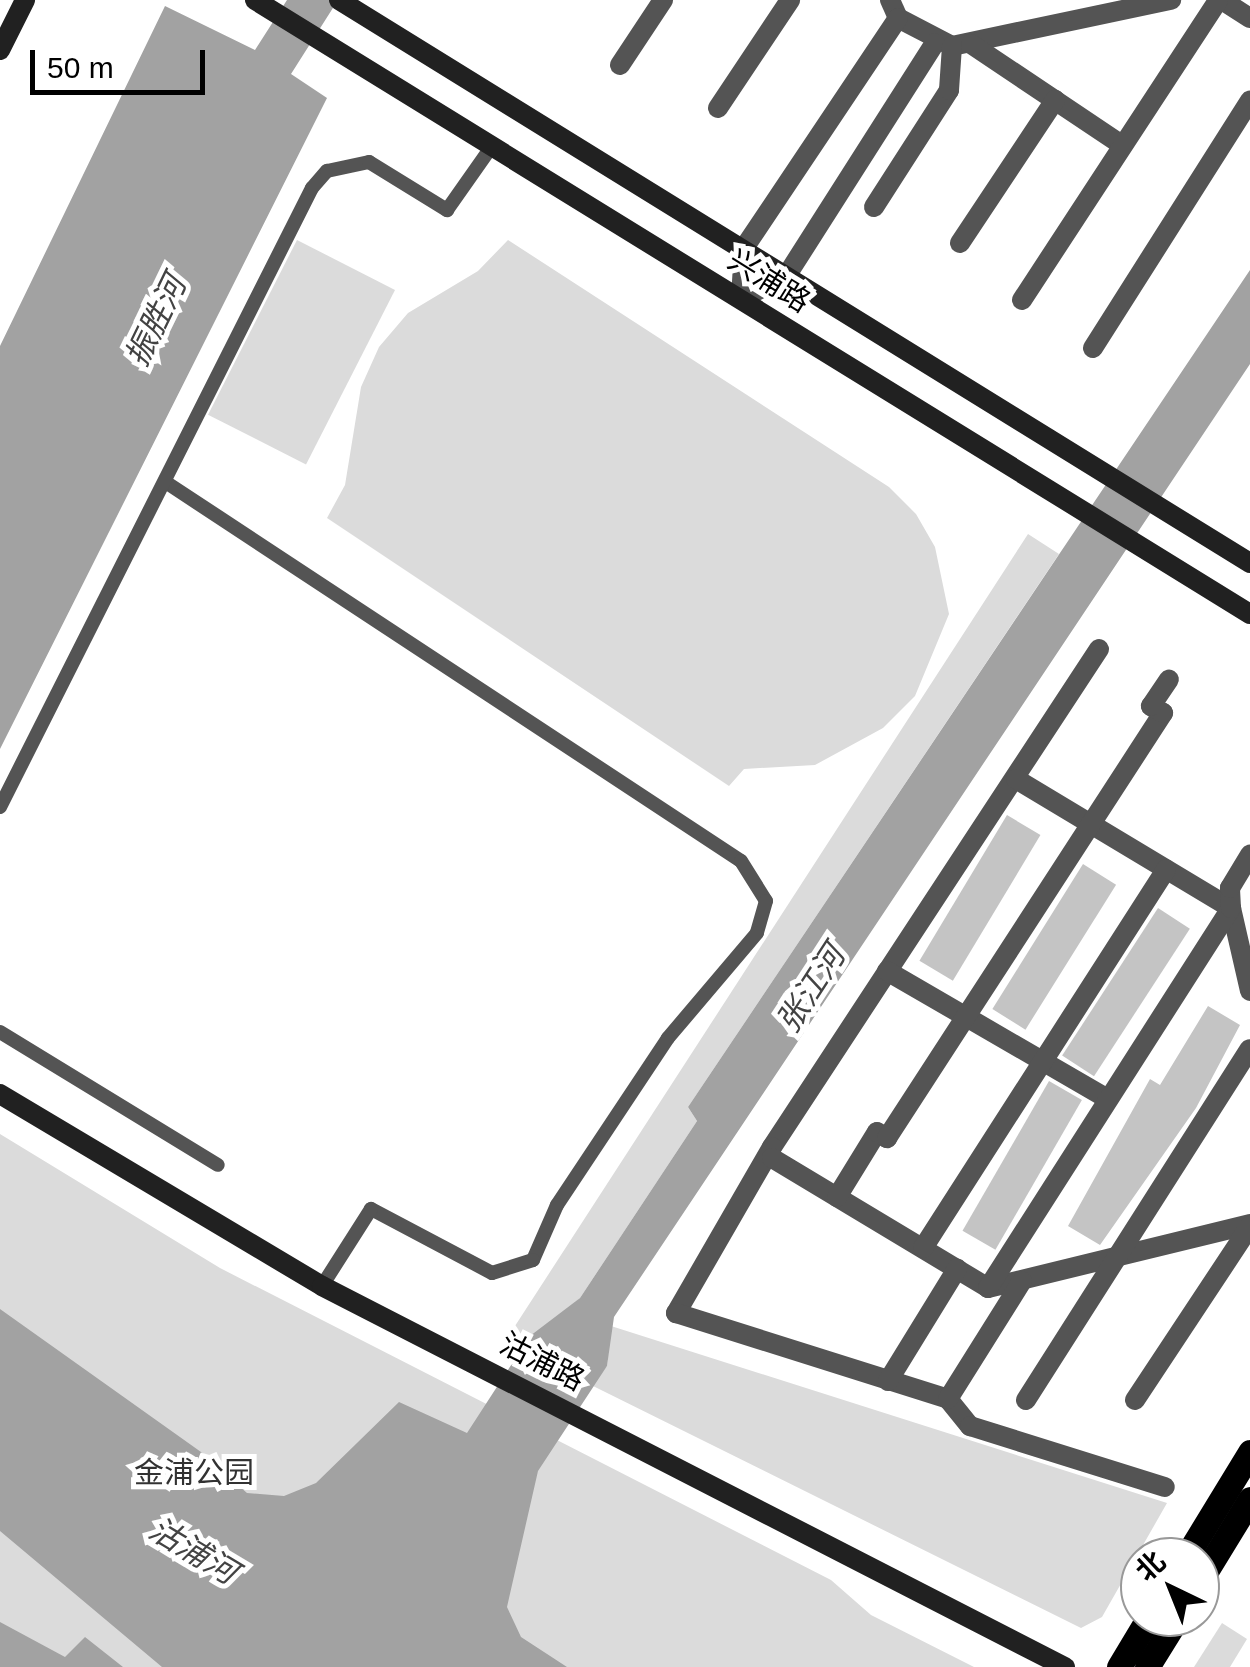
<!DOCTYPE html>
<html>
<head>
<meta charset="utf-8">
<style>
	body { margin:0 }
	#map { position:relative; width:1250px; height:1667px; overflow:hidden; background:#fff; font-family:Helvetica,"Noto Sans SC",sans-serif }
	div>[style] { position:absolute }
	.green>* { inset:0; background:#dbdbdb; transform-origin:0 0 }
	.water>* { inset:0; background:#a2a2a2 }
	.building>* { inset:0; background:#c4c4c4; transform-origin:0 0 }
	.lane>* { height:14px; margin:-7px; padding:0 7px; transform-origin:7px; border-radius:7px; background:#545454 }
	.street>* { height:20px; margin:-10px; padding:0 10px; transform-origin:10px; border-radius:10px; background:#545454 }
	.secondary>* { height:20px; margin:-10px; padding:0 10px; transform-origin:10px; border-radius:10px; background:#212121 }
	.primary>* { height:25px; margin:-12.5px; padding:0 12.5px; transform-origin:12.5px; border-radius:12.5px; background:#000 }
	span { translate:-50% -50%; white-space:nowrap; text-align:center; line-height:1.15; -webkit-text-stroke:10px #fff; paint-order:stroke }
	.street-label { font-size:30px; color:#000 }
	.park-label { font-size:30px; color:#323232 }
	.water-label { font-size:32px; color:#434343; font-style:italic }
	.north { position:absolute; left:1120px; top:1537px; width:100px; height:100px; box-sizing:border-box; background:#fff; border:2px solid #999; border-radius:50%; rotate:317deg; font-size:28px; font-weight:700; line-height:40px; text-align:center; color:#000 }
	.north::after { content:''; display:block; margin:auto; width:35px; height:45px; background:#000; clip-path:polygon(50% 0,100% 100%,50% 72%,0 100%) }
	.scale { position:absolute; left:30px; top:50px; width:175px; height:45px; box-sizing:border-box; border:5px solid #000; border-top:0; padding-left:12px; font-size:30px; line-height:35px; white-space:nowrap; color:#000; -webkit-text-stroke:8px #fff; paint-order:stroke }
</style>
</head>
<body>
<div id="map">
	<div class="green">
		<div style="left:297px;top:240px;width:110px;height:196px;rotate:27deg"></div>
		<div style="clip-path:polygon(508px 240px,889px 487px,916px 514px,935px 547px,949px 614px,915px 696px,883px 728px,815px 765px,744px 769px,729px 786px,327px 518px,345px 485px,361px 387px,379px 347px,408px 313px,478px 271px)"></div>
		<div style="clip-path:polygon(1028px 534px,1059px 554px,688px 1107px,697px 1121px,580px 1298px,520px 1351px,504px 1343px)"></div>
		<div style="clip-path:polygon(0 1134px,220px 1268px,831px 1580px,871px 1615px,974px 1667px,0 1667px)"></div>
		<div style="clip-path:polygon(611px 1326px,1167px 1503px,1102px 1617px,1081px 1628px,591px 1385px,607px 1366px)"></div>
		<div style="clip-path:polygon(1222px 1623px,1247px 1639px,1230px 1667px,1194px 1667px)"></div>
	</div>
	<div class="water">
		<div style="clip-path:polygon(287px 0,338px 0,291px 74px,327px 98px,0 749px,0 346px,165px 6px,255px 50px)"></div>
		<div style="clip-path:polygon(1250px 270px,1250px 364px,614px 1317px,607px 1366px,538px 1471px,507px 1607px,521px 1637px,567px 1667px,162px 1667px,0 1531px,0 1309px,201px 1452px,223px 1484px,230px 1478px,247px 1493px,284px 1496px,316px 1483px,399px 1402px,467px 1433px,530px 1336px,580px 1298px,697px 1121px,688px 1107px)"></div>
		<div style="clip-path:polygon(0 1622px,65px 1657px,85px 1637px,123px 1667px,0 1667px)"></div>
	</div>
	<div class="building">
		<div style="left:1007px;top:815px;width:39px;height:170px;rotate:31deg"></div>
		<div style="left:1083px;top:864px;width:39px;height:171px;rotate:32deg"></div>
		<div style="left:1158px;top:908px;width:38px;height:176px;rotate:33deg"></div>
		<div style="clip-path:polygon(1208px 1006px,1240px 1025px,1196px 1108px,1100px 1245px,1068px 1226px,1150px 1079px,1160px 1085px)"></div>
		<div style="left:1049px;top:1081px;width:38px;height:173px;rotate:30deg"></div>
	</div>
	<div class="lane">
		<div style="left:167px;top:483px;width:687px;rotate:33.37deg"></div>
		<div style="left:741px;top:861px;width:47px;rotate:58deg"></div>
		<div style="left:766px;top:901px;width:33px;rotate:106deg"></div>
		<div style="left:757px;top:933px;width:138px;rotate:130.3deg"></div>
		<div style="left:668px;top:1038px;width:201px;rotate:123.6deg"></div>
		<div style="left:557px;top:1205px;width:60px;rotate:113.6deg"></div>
		<div style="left:533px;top:1260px;width:43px;rotate:162.4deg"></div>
		<div style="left:492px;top:1273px;width:137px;rotate:-152.1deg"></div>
		<div style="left:371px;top:1209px;width:91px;rotate:122.5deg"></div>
		<div style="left:0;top:807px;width:693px;rotate:-63.25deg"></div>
		<div style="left:312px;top:188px;width:23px;rotate:-49deg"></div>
		<div style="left:327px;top:171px;width:43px;rotate:-12.1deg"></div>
		<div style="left:369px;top:162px;width:92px;rotate:31.6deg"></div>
		<div style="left:447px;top:210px;width:78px;rotate:-54.9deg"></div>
		<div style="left:0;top:1032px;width:255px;rotate:31.4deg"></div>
	</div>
	<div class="street">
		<div style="left:890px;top:0;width:20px;rotate:66deg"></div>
		<div style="left:898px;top:18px;width:61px;rotate:27.4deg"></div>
		<div style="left:952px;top:46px;width:224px;rotate:-11.9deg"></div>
		<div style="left:1222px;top:0;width:33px;rotate:33deg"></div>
		<div style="left:898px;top:18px;width:277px;rotate:123.8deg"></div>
		<div style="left:744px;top:248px;width:51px;rotate:93.4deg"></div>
		<div style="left:741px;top:299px;width:52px;rotate:-27.6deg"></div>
		<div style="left:787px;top:275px;width:275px;rotate:-57.5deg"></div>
		<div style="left:971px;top:44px;width:182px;rotate:33.8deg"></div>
		<div style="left:620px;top:65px;width:78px;rotate:-56.5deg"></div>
		<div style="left:718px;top:108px;width:130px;rotate:-56.3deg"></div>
		<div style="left:874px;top:207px;width:139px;rotate:-57.3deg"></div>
		<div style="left:949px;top:90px;width:44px;rotate:-86.1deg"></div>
		<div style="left:960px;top:243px;width:172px;rotate:-56.4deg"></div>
		<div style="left:1022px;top:300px;width:358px;rotate:-56.8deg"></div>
		<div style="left:1093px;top:348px;width:293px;rotate:-57.6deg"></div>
		<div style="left:1099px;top:649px;width:596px;rotate:123.29deg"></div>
		<div style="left:772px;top:1147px;width:192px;rotate:120deg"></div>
		<div style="left:676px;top:1313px;width:285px;rotate:17.5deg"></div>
		<div style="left:948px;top:1399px;width:35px;rotate:51deg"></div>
		<div style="left:970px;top:1426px;width:204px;rotate:17.4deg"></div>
		<div style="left:1016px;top:779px;width:251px;rotate:31deg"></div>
		<div style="left:1231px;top:908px;width:85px;rotate:77.1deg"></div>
		<div style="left:887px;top:971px;width:255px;rotate:30.1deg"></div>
		<div style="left:772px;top:1158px;width:252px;rotate:31deg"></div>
		<div style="left:988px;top:1288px;width:270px;rotate:-13.7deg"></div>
		<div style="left:837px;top:1197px;width:76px;rotate:-58.4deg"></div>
		<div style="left:877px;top:1132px;width:12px;rotate:31deg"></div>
		<div style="left:887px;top:1138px;width:507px;rotate:-57deg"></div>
		<div style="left:1163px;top:713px;width:14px;rotate:-150deg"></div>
		<div style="left:1151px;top:706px;width:32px;rotate:-56deg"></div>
		<div style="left:923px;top:1248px;width:450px;rotate:-57.3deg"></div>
		<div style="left:988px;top:1288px;width:451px;rotate:-57.4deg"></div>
		<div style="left:1231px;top:908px;width:20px;rotate:-93deg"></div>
		<div style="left:1230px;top:888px;width:39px;rotate:-59deg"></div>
		<div style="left:888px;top:1381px;width:132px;rotate:-58.4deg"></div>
		<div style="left:948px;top:1399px;width:139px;rotate:-57.9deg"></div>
		<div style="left:1026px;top:1400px;width:416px;rotate:-57.5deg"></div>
		<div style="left:1135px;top:1400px;width:209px;rotate:-56.5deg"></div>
	</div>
	<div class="secondary">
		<div style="left:255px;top:0;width:1169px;rotate:31.68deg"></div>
		<div style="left:339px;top:0;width:1071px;rotate:31.72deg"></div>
		<div style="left:0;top:50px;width:56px;rotate:-63.4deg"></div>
		<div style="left:0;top:1094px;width:375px;rotate:30.8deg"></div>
		<div style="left:322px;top:1286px;width:835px;rotate:27.15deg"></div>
	</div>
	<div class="primary">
		<div style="left:1186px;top:1557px;width:123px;rotate:-58.6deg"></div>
		<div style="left:1200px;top:1581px;width:96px;rotate:-58.6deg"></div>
		<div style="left:1119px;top:1667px;width:58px;rotate:-59deg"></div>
		<div style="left:1147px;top:1667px;width:59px;rotate:-58.2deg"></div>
	</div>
	<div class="street-label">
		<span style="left:769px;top:281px;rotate:32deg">兴浦路</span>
		<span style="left:542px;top:1362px;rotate:27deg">沽浦路</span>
	</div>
	<div class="park-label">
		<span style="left:194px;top:1473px">金浦公园</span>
	</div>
	<div class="water-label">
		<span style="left:156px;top:321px;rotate:-64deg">振胜河</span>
		<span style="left:811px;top:989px;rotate:-57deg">张江河</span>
		<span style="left:193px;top:1551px;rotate:31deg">沽浦河</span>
	</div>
	<div class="north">北</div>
	<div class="scale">50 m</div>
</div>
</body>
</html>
